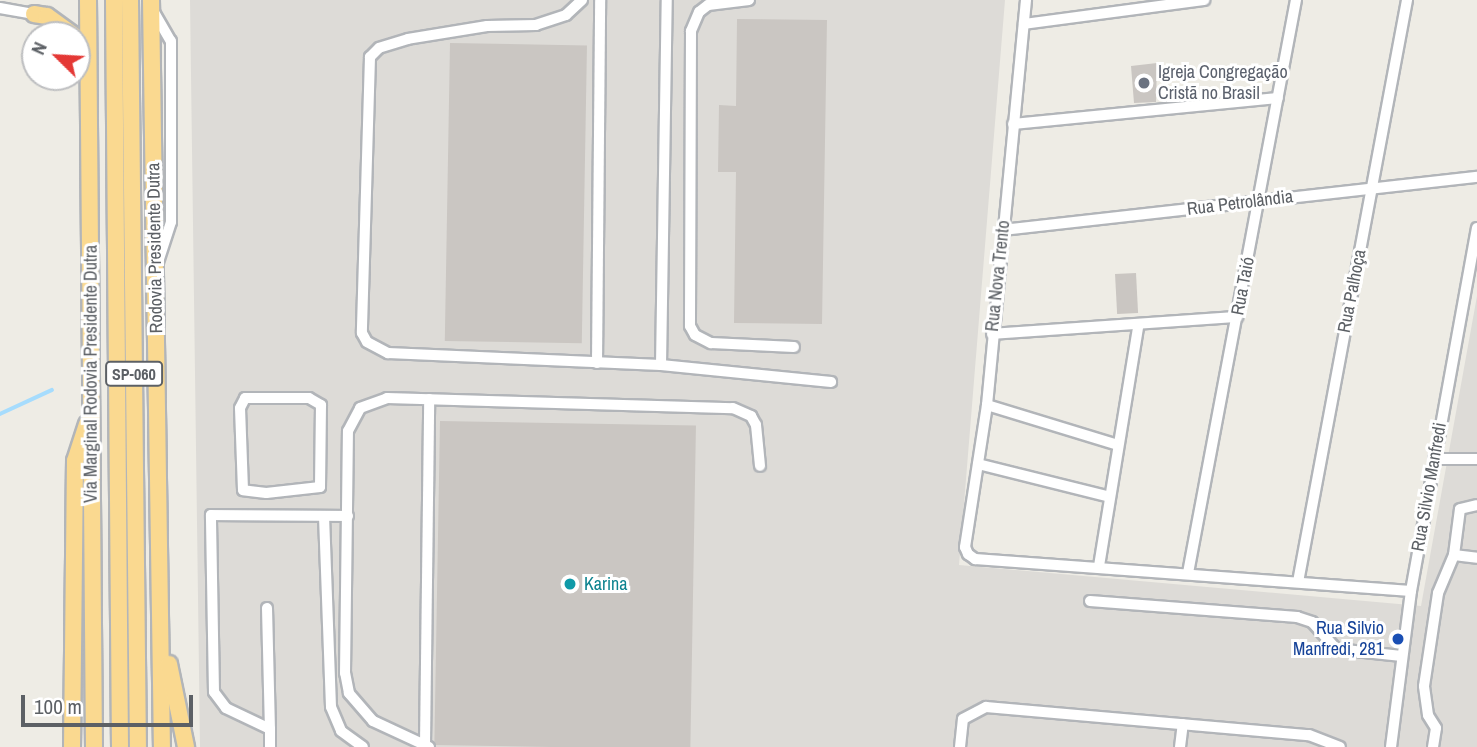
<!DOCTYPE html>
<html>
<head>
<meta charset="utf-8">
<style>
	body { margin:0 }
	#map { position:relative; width:1477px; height:747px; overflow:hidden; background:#eeece5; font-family:"Archivo Narrow",sans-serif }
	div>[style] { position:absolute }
	.industrial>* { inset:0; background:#dddbd7 }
	.stream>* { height:3.5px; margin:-1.75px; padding:0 1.75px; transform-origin:1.75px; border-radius:1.75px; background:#a6dcfd }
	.building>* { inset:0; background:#cac6c2; transform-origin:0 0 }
	.roads { filter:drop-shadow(2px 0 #b2b5b9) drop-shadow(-2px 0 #b2b5b9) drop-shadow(0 2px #b2b5b9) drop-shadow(0 -2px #b2b5b9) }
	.minor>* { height:10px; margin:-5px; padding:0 5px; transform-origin:5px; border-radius:5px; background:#fff }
	.highway>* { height:16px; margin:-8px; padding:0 8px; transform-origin:8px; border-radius:8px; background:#fad990 }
	.dots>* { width:19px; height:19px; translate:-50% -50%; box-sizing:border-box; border:4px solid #fff; border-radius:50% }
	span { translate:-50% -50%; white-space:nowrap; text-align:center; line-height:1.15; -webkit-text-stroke:6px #fff; paint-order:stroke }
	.shield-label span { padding:2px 5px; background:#fff; border:2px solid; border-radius:5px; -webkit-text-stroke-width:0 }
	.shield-label { font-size:16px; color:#5c6065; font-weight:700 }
	.worship-label { font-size:18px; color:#5b616d }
	.left { translate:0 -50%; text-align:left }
	.street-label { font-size:18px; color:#5c6065 }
	.culture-label { font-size:18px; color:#0d838f }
	.transit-label { font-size:18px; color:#164399 }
	.right { translate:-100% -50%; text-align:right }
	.north { position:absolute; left:21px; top:21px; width:70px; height:70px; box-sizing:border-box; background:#fff; border:2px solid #bebfc1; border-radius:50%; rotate:294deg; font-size:19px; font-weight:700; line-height:28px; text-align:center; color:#5c6065 }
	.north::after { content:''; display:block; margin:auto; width:24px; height:32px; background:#e43835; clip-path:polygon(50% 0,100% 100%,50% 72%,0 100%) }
	.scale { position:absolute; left:21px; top:695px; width:172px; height:32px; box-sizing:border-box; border:4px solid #5c6065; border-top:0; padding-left:9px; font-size:21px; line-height:24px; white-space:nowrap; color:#5c6065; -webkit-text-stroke:5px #fff; paint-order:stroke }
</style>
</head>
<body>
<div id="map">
	<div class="industrial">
		<div style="clip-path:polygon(190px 0,1005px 0,959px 565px,1421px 606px,1477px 296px,1477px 747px,200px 747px)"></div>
	</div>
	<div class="stream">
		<div style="left:0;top:414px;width:57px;rotate:-24.8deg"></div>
	</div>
	<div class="building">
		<div style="clip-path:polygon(737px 19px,827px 20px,822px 324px,734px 323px,736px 172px,718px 172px,719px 105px,736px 106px)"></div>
		<div style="left:450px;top:43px;width:137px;height:298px;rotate:1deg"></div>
		<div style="clip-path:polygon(1157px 63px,1156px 102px,1134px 103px,1131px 66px)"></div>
		<div style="left:1136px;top:273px;width:40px;height:21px;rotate:87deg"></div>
		<div style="left:440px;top:421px;width:256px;height:324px;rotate:1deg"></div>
	</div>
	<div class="roads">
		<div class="minor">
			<div style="left:582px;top:0;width:22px;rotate:137deg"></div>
			<div style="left:566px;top:15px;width:32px;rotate:162deg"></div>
			<div style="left:536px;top:25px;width:49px;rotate:178.8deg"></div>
			<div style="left:487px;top:26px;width:80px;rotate:170.7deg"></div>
			<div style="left:408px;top:39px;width:30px;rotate:163deg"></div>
			<div style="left:379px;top:48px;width:13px;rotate:135deg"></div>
			<div style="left:370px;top:57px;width:276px;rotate:91.7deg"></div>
			<div style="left:362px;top:333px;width:10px;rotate:61deg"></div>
			<div style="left:367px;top:342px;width:24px;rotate:28deg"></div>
			<div style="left:388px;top:353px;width:273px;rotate:2.5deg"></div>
			<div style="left:661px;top:365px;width:171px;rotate:5.7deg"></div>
			<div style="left:749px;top:0;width:41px;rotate:173deg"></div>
			<div style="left:708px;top:5px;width:11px;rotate:142deg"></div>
			<div style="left:699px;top:12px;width:21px;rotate:113deg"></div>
			<div style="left:691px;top:31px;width:295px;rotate:90.2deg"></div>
			<div style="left:690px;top:326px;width:10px;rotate:61deg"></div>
			<div style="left:695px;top:335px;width:18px;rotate:27deg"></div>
			<div style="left:711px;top:343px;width:83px;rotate:2.8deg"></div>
			<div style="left:1026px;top:0;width:407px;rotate:95.5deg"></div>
			<div style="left:987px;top:405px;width:144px;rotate:98.8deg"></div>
			<div style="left:965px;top:547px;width:8px;rotate:67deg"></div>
			<div style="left:968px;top:554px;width:9px;rotate:36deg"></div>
			<div style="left:975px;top:559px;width:437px;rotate:4.2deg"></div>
			<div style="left:151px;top:7px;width:39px;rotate:60deg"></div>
			<div style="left:171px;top:41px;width:181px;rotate:90deg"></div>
			<div style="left:171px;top:222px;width:42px;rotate:108deg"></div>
			<div style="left:0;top:8px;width:35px;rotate:10deg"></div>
			<div style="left:1024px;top:24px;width:182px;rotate:-7.6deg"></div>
			<div style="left:1013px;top:124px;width:266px;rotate:-5.6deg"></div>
			<div style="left:1003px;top:230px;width:477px;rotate:-6.4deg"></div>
			<div style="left:992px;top:334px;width:246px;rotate:-4deg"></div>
			<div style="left:597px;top:363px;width:363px;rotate:-89.5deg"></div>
			<div style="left:661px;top:365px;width:365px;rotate:-89.1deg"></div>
			<div style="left:245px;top:398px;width:64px"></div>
			<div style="left:309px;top:398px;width:14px;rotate:30deg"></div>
			<div style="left:321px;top:405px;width:82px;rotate:90.7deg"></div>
			<div style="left:320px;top:487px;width:54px;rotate:173.7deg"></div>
			<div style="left:266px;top:493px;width:23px;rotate:-173deg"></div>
			<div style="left:243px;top:490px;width:82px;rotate:-92.1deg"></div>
			<div style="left:240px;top:408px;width:11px;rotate:-63deg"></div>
			<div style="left:987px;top:405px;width:137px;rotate:17deg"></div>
			<div style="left:1434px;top:459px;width:43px"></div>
			<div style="left:978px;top:464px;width:136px;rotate:14deg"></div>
			<div style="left:324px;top:516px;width:191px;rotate:87.9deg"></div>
			<div style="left:331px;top:707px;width:26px;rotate:67deg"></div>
			<div style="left:341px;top:731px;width:27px;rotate:36deg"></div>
			<div style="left:1454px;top:555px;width:46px;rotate:-82.6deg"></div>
			<div style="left:1460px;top:509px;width:17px;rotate:-13deg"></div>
			<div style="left:1099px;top:566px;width:242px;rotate:-80.7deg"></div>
			<div style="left:1188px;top:573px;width:583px;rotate:-79.33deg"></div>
			<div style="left:1298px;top:582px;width:592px;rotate:-79.39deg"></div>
			<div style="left:1090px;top:601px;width:208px;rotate:4.4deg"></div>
			<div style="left:1297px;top:617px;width:16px;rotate:18deg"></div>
			<div style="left:1312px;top:622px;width:36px;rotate:48deg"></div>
			<div style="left:1336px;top:649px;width:66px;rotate:6.1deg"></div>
			<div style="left:267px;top:608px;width:121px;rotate:88.6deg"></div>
			<div style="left:425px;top:745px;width:346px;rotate:-89.3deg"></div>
			<div style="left:270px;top:747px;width:18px;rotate:-90deg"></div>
			<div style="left:270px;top:729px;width:49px;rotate:-154.5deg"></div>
			<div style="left:226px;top:708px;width:20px;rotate:-127deg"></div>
			<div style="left:214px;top:692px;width:177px;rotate:-91deg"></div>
			<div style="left:211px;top:515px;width:137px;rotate:0.4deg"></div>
			<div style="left:429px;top:747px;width:62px;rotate:-155.1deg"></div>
			<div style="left:373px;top:721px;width:37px;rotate:-131deg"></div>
			<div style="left:349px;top:693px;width:20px;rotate:-101deg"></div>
			<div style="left:345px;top:673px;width:242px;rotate:-89.3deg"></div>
			<div style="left:348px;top:431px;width:26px;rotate:-62deg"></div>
			<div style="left:360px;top:408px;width:29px;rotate:-20deg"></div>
			<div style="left:387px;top:398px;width:346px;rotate:1.7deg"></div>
			<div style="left:733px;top:408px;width:20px;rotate:24deg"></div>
			<div style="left:751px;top:416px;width:10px;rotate:61deg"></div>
			<div style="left:756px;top:425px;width:41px;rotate:84.4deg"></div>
			<div style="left:960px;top:747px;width:28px;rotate:-84deg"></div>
			<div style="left:963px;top:719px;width:26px;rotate:-28deg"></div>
			<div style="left:986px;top:707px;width:324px;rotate:5deg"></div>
			<div style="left:1309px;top:735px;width:33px;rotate:21deg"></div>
			<div style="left:1180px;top:747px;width:23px;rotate:-83deg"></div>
			<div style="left:1391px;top:747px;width:157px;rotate:-82.7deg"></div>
			<div style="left:1411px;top:591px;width:369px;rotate:-79.7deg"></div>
			<div style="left:1433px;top:747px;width:19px;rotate:-81deg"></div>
			<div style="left:1436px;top:728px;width:15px;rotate:-122deg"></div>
			<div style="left:1428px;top:715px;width:29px;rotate:-98deg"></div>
			<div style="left:1424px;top:686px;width:94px;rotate:-81.4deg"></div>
			<div style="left:1438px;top:593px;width:41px;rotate:-67.2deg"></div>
			<div style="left:1454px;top:555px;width:23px;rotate:7deg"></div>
		</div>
		<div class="highway">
			<div style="left:88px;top:0;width:747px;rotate:89.54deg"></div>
			<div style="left:114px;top:0;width:747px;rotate:89.54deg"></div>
			<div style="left:130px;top:0;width:747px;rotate:89.39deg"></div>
			<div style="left:151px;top:0;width:747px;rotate:89.16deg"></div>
			<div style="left:34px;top:14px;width:13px;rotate:9deg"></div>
			<div style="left:47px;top:16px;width:32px;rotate:36deg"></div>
			<div style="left:169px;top:664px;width:85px;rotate:78.4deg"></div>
			<div style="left:72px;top:747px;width:286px;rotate:-89.4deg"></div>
			<div style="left:75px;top:461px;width:39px;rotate:-72deg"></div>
		</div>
	</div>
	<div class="dots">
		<div style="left:1144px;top:83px;background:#6b7280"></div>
		<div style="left:570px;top:584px;background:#0f9aa8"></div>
		<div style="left:1398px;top:639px;background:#1a4fb4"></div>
	</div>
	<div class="shield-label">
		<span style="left:134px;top:374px">SP-060</span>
	</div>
	<div class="worship-label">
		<span class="left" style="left:1158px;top:83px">Igreja Congregação<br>Cristã no Brasil</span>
	</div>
	<div class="street-label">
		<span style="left:1240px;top:203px;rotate:-7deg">Rua Petrolândia</span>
		<span style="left:155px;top:248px;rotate:-91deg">Rodovia Presidente Dutra</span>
		<span style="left:998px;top:276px;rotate:-84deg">Rua Nova Trento</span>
		<span style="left:1243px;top:286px;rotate:-79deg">Rua Taió</span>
		<span style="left:1352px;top:291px;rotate:-79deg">Rua Palhoça</span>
		<span style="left:91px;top:374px;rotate:-90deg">Via Marginal Rodovia Presidente Dutra</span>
		<span style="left:1429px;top:487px;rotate:-80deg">Rua Silvio Manfredi</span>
	</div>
	<div class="culture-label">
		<span class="left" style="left:584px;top:584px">Karina</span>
	</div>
	<div class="transit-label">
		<span class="right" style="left:1384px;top:639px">Rua Silvio<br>Manfredi, 281</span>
	</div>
	<div class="north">N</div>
	<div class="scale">100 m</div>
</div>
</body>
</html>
